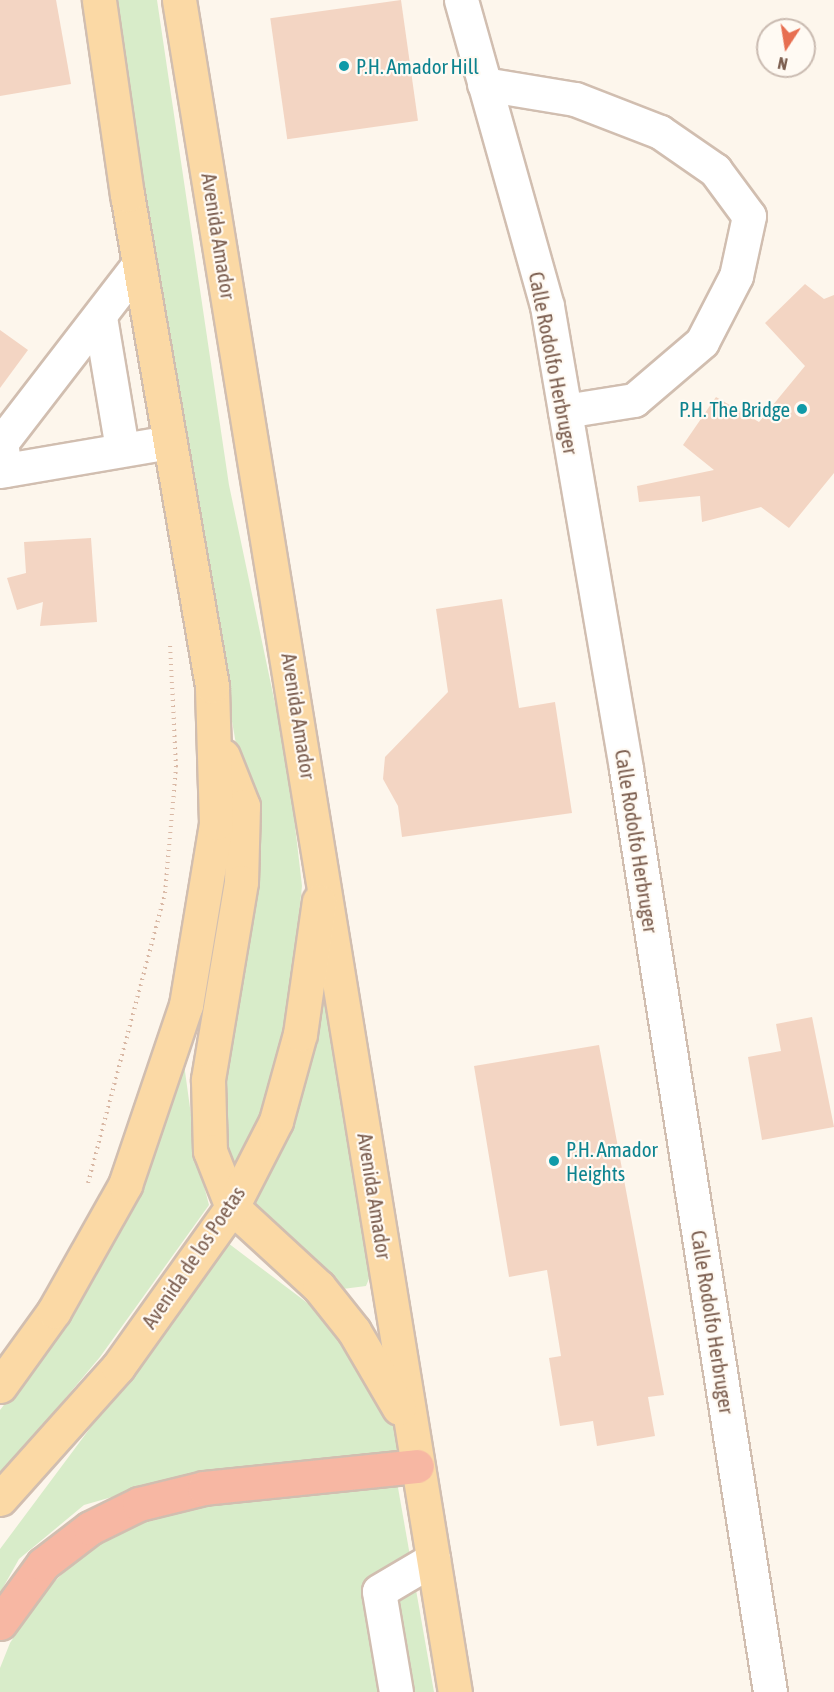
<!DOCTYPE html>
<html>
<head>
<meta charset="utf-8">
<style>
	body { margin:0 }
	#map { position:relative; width:834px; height:1692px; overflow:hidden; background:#fdf6ec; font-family:"Asap Condensed",sans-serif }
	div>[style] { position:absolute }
	.green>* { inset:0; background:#d8ecc9 }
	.building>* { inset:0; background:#f3d5c3; transform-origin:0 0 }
	.path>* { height:4px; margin-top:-2px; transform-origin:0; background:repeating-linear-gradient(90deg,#d9b8a5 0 1.5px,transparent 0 6px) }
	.roads { filter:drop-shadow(2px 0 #d1beb0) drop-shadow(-2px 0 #d1beb0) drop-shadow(0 2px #d1beb0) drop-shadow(0 -2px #d1beb0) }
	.minor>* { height:33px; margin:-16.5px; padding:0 16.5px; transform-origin:16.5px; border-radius:16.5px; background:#fff }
	.major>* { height:33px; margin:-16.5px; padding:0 16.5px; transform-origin:16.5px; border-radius:16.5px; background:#fbd9a5 }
	.highway>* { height:33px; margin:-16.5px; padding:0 16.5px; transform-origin:16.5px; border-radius:16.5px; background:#f7b7a3 }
	.dots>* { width:16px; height:16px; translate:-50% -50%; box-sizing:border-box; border:3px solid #fffaf3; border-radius:50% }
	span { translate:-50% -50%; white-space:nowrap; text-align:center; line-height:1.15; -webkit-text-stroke:4.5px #fffaf3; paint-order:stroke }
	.culture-label { font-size:21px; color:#0d838f }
	.left { translate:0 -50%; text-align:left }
	.right { translate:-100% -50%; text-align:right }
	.street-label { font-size:21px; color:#7a5c4d }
	.north { position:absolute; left:756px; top:18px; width:60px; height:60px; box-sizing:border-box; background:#fffaf3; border:2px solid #cabbb1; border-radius:50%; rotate:192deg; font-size:16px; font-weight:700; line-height:24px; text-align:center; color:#7a5c4d }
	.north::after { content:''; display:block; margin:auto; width:21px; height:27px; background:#e76f51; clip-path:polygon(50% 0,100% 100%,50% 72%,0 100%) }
</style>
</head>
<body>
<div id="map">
	<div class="green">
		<div style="clip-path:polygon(113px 0,157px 0,229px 485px,288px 765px,302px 886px,292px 980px,271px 1087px,238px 1167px,222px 1150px,216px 1104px,243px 859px,236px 744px,156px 291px)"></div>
		<div style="clip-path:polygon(324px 987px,375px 1264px,366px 1286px,335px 1290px,249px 1203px,286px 1128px)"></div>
		<div style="clip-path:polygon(184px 1064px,197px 1159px,209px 1205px,100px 1357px,0 1476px,0 1410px,65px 1326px,139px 1193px)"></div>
		<div style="clip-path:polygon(228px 1243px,330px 1320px,394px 1420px,399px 1454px,168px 1481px,84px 1505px,19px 1559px,0 1593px,0 1549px)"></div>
		<div style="clip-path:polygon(397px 1482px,434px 1692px,0 1692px,0 1668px,10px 1643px,44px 1591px,96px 1543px,178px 1507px)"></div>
	</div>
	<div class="building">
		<div style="clip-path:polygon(0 0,56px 0,71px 84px,0 96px)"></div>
		<div style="left:401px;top:0;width:122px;height:132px;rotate:82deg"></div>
		<div style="clip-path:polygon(805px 284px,824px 299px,834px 295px,834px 473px,789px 528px,761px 507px,702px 522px,700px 496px,639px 502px,637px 486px,714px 470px,683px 445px,716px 397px,759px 422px,805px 366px,765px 323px)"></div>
		<div style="clip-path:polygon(0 330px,28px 350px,0 388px)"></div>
		<div style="clip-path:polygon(91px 538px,97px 622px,40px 626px,43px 602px,17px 610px,7px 578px,26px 573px,24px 542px)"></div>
		<div style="clip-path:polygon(502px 599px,519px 708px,555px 702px,572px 813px,402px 837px,398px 806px,383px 779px,385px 757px,448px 692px,436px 609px)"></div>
		<div style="clip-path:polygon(812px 1017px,834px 1127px,762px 1140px,748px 1057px,781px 1051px,776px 1024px)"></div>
		<div style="clip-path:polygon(599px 1045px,664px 1395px,648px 1397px,655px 1436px,597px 1446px,593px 1421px,560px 1426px,549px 1358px,561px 1356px,547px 1270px,509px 1277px,474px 1066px)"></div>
	</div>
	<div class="path">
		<div style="left:88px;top:1183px;width:300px;rotate:-75.1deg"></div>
		<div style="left:165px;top:893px;width:126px;rotate:-85deg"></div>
		<div style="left:176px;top:767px;width:124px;rotate:-92.8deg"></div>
	</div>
	<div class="roads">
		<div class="minor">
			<div style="left:461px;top:0;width:318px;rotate:74.3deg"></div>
			<div style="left:547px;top:306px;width:470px;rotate:80.3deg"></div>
			<div style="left:626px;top:769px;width:934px;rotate:81.13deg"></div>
			<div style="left:484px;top:84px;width:92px;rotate:9.4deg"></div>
			<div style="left:575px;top:99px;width:91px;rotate:21.2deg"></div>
			<div style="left:660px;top:132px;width:67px;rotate:34.6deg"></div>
			<div style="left:715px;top:170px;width:57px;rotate:53.5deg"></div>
			<div style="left:749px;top:216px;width:61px;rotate:102.2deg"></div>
			<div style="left:736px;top:276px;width:74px;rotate:117.3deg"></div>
			<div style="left:702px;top:342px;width:89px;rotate:139.5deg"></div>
			<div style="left:634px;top:400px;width:70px;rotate:170.9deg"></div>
			<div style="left:100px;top:317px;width:134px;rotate:80.5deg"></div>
			<div style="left:5px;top:470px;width:27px;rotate:-98deg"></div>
			<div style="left:1px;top:443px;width:226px;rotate:-52.4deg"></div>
			<div style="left:0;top:471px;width:172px;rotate:-9.7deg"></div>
			<div style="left:396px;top:1692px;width:102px;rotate:-99.6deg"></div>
			<div style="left:379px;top:1591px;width:63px;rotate:-30.7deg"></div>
		</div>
		<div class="major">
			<div style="left:179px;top:0;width:1714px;rotate:80.74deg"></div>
			<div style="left:223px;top:756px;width:54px;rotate:68.2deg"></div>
			<div style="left:243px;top:806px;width:76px;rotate:91.5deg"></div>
			<div style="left:241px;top:882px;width:201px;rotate:99.5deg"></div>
			<div style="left:208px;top:1080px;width:71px;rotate:88.4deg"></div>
			<div style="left:210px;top:1151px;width:60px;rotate:68.6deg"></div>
			<div style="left:232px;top:1207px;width:118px;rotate:42.6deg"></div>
			<div style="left:319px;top:1287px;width:56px;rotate:51.5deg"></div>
			<div style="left:354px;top:1331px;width:89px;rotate:59.7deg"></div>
			<div style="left:0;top:1386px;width:92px;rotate:-54.2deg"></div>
			<div style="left:54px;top:1311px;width:145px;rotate:-60.6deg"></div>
			<div style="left:125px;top:1185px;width:190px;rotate:-71.3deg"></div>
			<div style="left:186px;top:1005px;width:184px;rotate:-80.6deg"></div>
			<div style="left:216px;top:823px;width:137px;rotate:-91.7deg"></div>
			<div style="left:212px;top:686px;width:498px;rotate:-99.8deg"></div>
			<div style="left:127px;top:195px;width:197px;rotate:-98.2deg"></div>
			<div style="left:0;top:1499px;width:177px;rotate:-48.2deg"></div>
			<div style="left:118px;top:1367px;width:196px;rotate:-54.5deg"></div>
			<div style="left:232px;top:1207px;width:97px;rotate:-62.9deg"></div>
			<div style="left:276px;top:1121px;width:90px;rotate:-74.6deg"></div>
			<div style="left:300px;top:1034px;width:134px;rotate:-81.9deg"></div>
		</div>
		<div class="highway">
			<div style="left:0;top:1623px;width:73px;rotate:-53.9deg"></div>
			<div style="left:43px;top:1564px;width:59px;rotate:-37.5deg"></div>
			<div style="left:90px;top:1528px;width:55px;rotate:-26.1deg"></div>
			<div style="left:139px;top:1504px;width:67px;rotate:-13.8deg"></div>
			<div style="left:204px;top:1488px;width:214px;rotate:-5.9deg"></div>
		</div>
	</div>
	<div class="dots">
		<div style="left:344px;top:66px;background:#0f9aa8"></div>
		<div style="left:802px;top:409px;background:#0f9aa8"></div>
		<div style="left:554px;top:1161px;background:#0f9aa8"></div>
	</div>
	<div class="culture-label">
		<span class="left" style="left:356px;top:66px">P.H. Amador Hill</span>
		<span class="right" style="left:790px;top:409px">P.H. The Bridge</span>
		<span class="left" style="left:566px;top:1161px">P.H. Amador<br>Heights</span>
	</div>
	<div class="street-label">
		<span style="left:219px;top:236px;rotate:81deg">Avenida Amador</span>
		<span style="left:554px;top:363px;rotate:79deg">Calle Rodolfo Herbruger</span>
		<span style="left:299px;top:716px;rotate:81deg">Avenida Amador</span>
		<span style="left:637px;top:841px;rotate:81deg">Calle Rodolfo Herbruger</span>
		<span style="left:375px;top:1196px;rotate:81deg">Avenida Amador</span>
		<span style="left:193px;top:1257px;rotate:-56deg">Avenida de los Poetas</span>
		<span style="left:713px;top:1322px;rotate:81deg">Calle Rodolfo Herbruger</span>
	</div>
	<div class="north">N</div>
</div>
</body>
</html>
